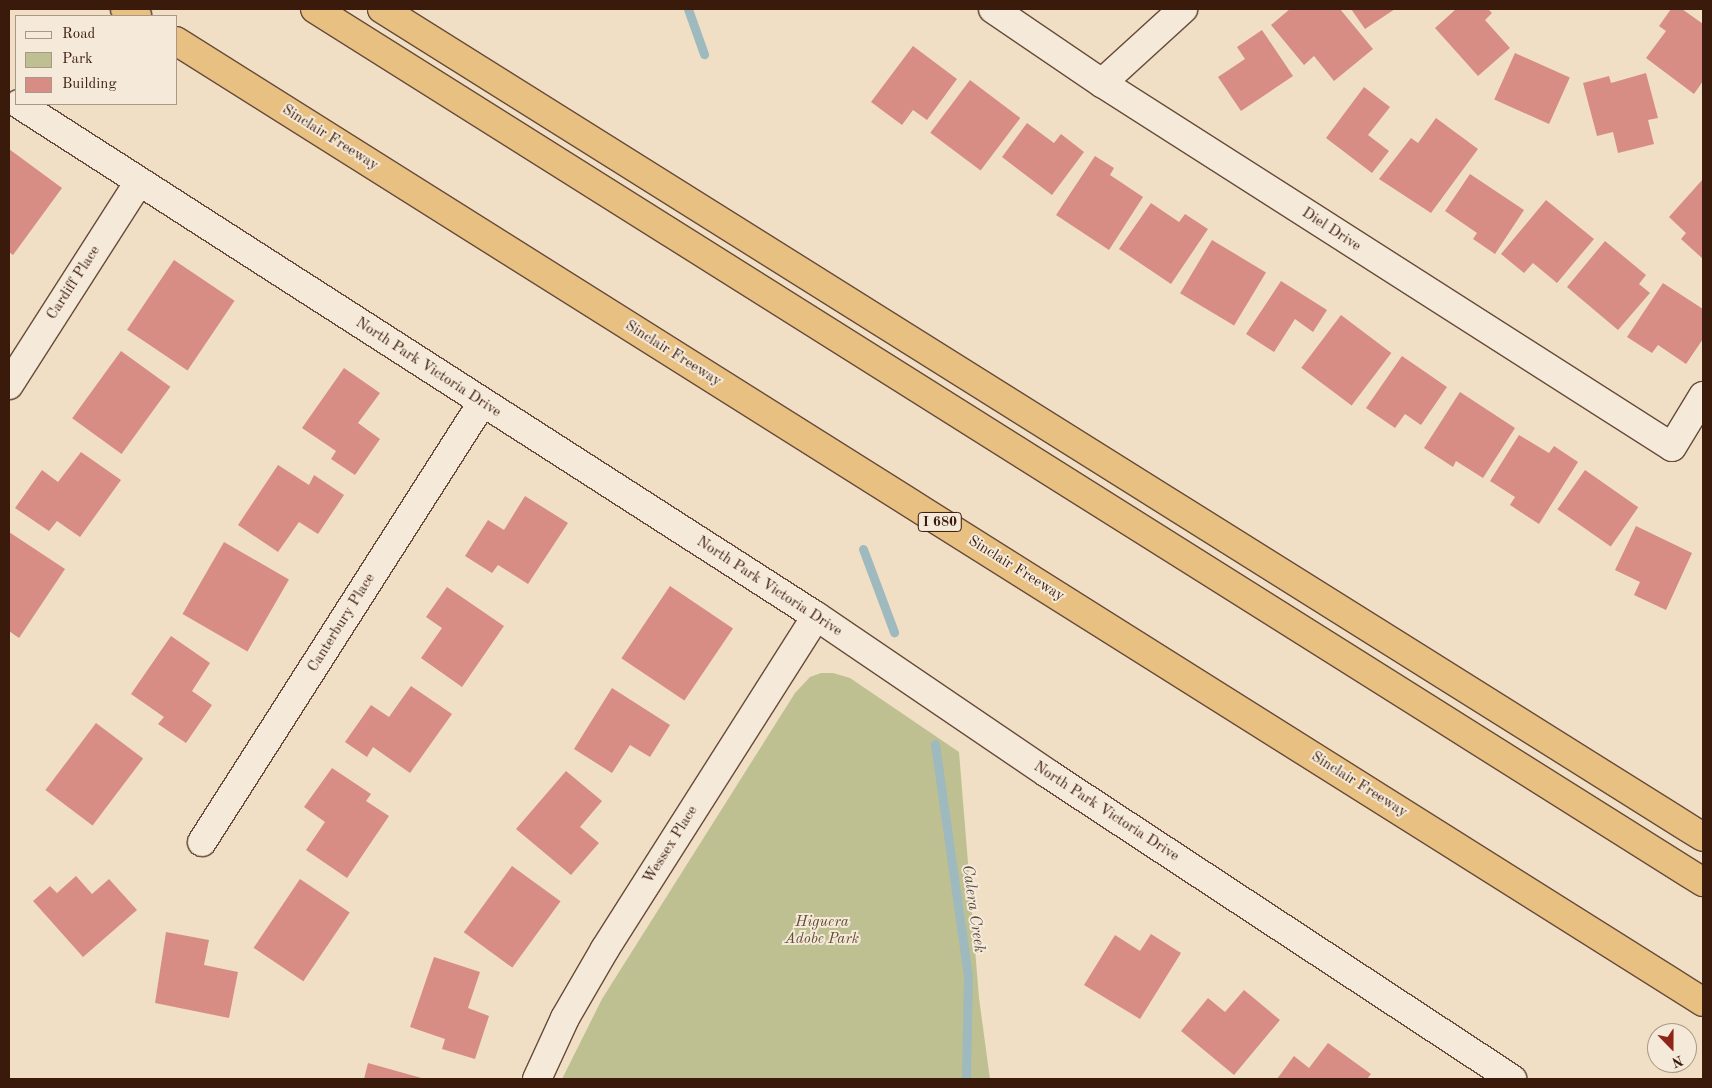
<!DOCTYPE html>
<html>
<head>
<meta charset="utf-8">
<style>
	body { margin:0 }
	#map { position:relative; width:1712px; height:1088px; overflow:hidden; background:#f0dfc5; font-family:"Old Standard TT",serif }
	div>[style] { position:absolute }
	.green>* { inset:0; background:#bec091 }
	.stream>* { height:9px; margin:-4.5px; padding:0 4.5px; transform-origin:4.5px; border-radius:4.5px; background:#9ebabe }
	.building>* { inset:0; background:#d78d83; transform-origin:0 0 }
	.roads { filter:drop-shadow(1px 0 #684b3a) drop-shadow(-1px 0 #684b3a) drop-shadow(0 1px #684b3a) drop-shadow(0 -1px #684b3a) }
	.street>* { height:28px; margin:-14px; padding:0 14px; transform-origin:14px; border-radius:14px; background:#f5ead9 }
	.secondary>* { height:28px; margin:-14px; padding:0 14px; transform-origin:14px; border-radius:14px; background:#f5ead9 }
	.highway>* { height:28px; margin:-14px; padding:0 14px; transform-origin:14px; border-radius:14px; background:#e8c082 }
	span { translate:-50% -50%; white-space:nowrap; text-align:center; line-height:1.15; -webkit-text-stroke:4px #f5ead9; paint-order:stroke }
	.shield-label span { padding:1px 4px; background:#f5ead9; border:1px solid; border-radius:4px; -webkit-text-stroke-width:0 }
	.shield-label { font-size:14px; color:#3a1a0b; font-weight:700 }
	.street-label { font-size:15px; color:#3a1a0b }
	.park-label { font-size:15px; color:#624c33; font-style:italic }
	.water-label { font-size:16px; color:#584a41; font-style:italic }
	.frame { position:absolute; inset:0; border:10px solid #3a1a0b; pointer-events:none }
	.legend { position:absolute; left:15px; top:15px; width:162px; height:90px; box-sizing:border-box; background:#f5ead9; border:1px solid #aa9787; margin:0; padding:6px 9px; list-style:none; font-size:15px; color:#3a1a0b }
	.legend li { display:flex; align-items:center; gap:10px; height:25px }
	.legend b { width:25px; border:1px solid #aa9787 }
	.north { position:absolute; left:1647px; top:1023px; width:50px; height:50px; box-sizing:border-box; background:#f5ead9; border:1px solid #aa9787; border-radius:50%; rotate:158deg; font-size:14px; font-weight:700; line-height:20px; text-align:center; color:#3a1a0b }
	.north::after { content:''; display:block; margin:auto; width:18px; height:22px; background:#8f2418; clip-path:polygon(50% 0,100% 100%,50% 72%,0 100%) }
</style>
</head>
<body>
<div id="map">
	<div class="green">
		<div style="clip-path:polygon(821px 673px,833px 673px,850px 678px,959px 752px,979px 998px,990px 1079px,562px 1079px,602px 999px,795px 693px,810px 677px)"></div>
	</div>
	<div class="stream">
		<div style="left:688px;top:9px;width:48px;rotate:70.4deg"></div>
		<div style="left:863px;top:549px;width:89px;rotate:69.5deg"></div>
		<div style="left:935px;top:744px;width:233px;rotate:81.9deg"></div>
		<div style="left:968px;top:975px;width:104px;rotate:91.1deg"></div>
	</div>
	<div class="building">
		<div style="clip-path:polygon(1290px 9px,1340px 9px,1373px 49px,1334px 81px,1314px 56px,1304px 65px,1271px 25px)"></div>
		<div style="clip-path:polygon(1351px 9px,1395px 9px,1365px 29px)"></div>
		<div style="clip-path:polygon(1456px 9px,1488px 9px,1492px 13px,1485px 20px,1510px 48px,1478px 76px,1435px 28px)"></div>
		<div style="clip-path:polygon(1671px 9px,1682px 9px,1703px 24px,1703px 81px,1694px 94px,1646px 58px,1666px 31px,1659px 26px)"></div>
		<div style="clip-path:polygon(1262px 30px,1293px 76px,1241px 111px,1218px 77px,1245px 59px,1237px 47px)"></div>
		<div style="clip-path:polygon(913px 46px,957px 79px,927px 120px,913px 110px,902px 125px,871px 102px)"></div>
		<div style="left:1515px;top:53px;width:60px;height:51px;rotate:24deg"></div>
		<div style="clip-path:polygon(1646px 73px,1658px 118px,1648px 120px,1654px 144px,1618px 153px,1613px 132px,1597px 136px,1583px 83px,1609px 76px,1611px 83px)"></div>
		<div style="left:970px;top:80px;width:63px;height:66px;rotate:37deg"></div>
		<div style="clip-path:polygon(1364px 87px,1390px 107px,1368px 135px,1389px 151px,1372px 173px,1326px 138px)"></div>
		<div style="clip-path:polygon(1436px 118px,1478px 149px,1431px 213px,1379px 179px,1411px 138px,1418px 143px)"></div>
		<div style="clip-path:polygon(1027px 123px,1054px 143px,1061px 134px,1084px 152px,1052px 195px,1002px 157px)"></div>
		<div style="clip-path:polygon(9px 149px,62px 188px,13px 255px,9px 252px)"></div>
		<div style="clip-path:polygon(1095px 156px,1114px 168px,1110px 175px,1143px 197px,1109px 250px,1056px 215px)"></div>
		<div style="clip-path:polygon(1470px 174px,1524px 210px,1495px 254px,1473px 239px,1477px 233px,1445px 211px)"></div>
		<div style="clip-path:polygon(1703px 179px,1703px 259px,1681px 239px,1686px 233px,1669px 217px)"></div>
		<div style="clip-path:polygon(1546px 200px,1594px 239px,1557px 283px,1533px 263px,1524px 273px,1501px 254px)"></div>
		<div style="clip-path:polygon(1151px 203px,1179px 222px,1185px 214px,1208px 229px,1171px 284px,1119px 249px)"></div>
		<div style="left:1212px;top:240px;width:63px;height:62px;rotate:31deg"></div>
		<div style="clip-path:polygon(1605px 241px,1646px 275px,1639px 284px,1650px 293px,1618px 330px,1567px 287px)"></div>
		<div style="left:174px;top:260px;width:73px;height:84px;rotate:34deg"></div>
		<div style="clip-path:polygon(1281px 281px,1327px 310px,1313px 332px,1295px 319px,1274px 352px,1246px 334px)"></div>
		<div style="clip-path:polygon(1663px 283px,1703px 309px,1703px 339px,1686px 364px,1658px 345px,1652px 353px,1627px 337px)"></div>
		<div style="left:1341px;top:315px;width:63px;height:66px;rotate:37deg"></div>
		<div style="left:121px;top:351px;width:61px;height:83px;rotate:36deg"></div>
		<div style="clip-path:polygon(1402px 356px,1447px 387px,1421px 425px,1405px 414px,1395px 428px,1366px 408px)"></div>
		<div style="clip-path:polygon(344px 368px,380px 393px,358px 423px,380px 439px,355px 475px,331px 459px,336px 451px,302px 428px)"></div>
		<div style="clip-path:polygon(1460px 392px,1515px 428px,1483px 478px,1456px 461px,1453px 467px,1424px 448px)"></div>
		<div style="clip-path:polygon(1519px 435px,1549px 453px,1554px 446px,1578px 462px,1539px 524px,1510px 505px,1515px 497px,1490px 481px)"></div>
		<div style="clip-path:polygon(81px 452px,121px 480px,80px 537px,57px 521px,49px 531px,15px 508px,42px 470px,58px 482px)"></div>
		<div style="clip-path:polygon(278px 465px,309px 485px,314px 475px,344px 495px,318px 534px,299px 522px,278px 552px,238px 525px)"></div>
		<div style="left:1585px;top:470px;width:65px;height:48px;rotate:35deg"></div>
		<div style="clip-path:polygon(525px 496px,568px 523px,528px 584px,498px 565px,492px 573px,465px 556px,488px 520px,504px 530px)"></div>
		<div style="clip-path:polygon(1636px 526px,1692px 553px,1666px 610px,1634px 595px,1640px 582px,1615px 570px)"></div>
		<div style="clip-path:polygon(9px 532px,65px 569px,19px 638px,9px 631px)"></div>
		<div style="left:224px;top:542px;width:75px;height:83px;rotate:30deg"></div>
		<div style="left:670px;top:586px;width:76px;height:87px;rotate:34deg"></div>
		<div style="clip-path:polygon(447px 587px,504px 626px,462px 687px,421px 658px,442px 628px,426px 617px)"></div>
		<div style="clip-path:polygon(171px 636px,210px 663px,192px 691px,212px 705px,186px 743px,158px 724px,164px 717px,131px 694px)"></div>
		<div style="clip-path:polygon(411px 686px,452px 714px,410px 773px,373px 747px,367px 757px,345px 742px,371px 705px,389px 717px)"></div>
		<div style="clip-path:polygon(612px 688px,670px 725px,650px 757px,630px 745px,612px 773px,574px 749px)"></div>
		<div style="left:96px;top:723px;width:59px;height:84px;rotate:37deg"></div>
		<div style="clip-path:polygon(332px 768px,371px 794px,366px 801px,389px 816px,347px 878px,306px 850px,325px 822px,304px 807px)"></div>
		<div style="clip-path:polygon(566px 771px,602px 801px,580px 827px,599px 843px,571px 875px,516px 829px)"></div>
		<div style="left:512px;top:866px;width:60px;height:82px;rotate:36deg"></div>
		<div style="clip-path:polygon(76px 876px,92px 894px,109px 879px,137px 910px,83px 957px,33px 901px,50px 886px,57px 893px)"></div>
		<div style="left:300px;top:879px;width:60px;height:83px;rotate:34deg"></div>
		<div style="clip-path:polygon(166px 932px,209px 940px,204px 965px,238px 972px,229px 1018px,155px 1003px)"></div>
		<div style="clip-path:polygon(1151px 934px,1181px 953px,1140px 1019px,1084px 985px,1115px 935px,1140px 951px)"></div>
		<div style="clip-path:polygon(434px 957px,480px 972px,468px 1008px,489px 1016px,475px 1059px,442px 1049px,445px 1039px,410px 1027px)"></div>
		<div style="clip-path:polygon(1244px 990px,1280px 1020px,1234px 1075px,1181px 1031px,1208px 998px,1225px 1012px)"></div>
		<div style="clip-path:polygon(1328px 1043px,1371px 1074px,1367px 1079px,1277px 1079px,1294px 1056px,1309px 1068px)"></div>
		<div style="clip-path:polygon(368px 1063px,425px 1079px,364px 1079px)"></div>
	</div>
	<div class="roads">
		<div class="street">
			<div style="left:993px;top:9px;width:132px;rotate:34.2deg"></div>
			<div style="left:1102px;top:83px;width:676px;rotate:32.56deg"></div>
			<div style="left:1672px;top:447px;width:60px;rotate:-58.7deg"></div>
			<div style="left:1102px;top:83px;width:110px;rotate:-42.4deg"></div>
			<div style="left:9px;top:385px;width:241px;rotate:-57.4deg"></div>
			<div style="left:202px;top:842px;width:521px;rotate:-57.47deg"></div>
			<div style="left:537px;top:1079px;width:67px;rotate:-65.3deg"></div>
			<div style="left:565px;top:1018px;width:80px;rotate:-59.9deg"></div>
			<div style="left:605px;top:949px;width:394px;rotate:-57.6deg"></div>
		</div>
		<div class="secondary">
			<div style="left:19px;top:104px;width:947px;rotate:32.72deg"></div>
			<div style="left:816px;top:616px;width:279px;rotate:34.2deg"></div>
			<div style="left:1047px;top:773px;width:557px;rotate:33.35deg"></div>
		</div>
		<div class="highway">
			<div style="left:125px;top:9px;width:14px;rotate:30deg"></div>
			<div style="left:315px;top:9px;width:1640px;rotate:32.17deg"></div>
			<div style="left:382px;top:9px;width:1559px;rotate:32.08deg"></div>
			<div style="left:176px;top:41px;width:1804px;rotate:32.18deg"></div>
		</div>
	</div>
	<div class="shield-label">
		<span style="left:940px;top:522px">I 680</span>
	</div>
	<div class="street-label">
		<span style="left:330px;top:138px;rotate:32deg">Sinclair Freeway</span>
		<span style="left:1331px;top:230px;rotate:33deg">Diel Drive</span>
		<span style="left:74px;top:283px;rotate:-57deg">Cardiff Place</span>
		<span style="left:673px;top:354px;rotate:32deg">Sinclair Freeway</span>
		<span style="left:428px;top:368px;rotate:33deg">North Park Victoria Drive</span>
		<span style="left:1016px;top:569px;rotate:32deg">Sinclair Freeway</span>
		<span style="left:769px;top:587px;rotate:33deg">North Park Victoria Drive</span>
		<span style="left:342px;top:623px;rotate:-58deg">Canterbury Place</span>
		<span style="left:1359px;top:785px;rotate:32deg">Sinclair Freeway</span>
		<span style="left:1106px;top:812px;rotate:33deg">North Park Victoria Drive</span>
		<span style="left:671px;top:845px;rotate:-58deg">Wessex Place</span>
	</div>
	<div class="park-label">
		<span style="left:822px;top:931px">Higuera<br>Adobe Park</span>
	</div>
	<div class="water-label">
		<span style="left:973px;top:909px;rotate:82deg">Calera Creek</span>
	</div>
	<div class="frame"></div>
	<ul class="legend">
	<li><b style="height:6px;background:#f5ead9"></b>Road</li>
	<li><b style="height:14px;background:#bec091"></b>Park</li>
	<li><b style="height:14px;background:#d78d83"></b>Building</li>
	</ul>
	<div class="north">N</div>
</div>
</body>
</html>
